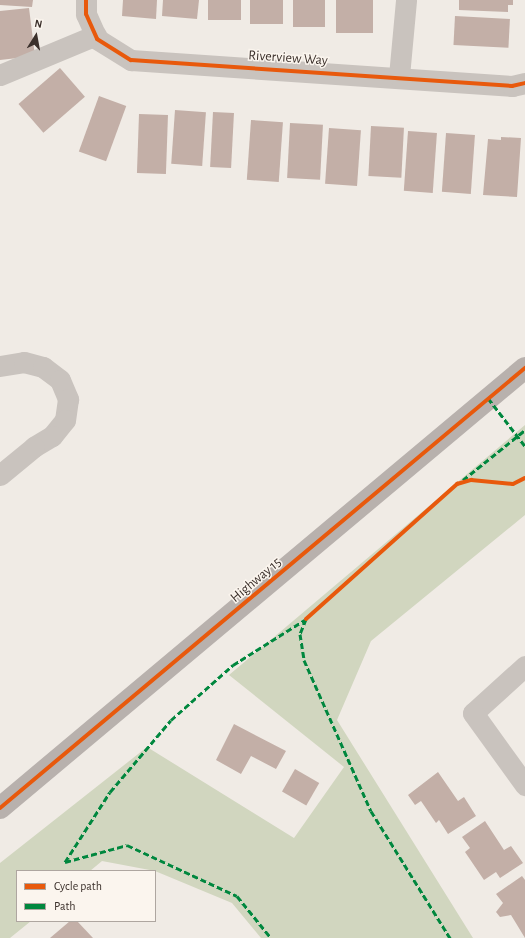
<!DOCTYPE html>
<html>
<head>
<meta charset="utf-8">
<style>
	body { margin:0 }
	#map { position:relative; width:525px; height:938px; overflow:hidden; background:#f0ebe5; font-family:"Alegreya Sans",sans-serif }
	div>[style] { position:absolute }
	.green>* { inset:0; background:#d1d6bf }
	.building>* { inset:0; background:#c3afa7; transform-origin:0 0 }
	.minor>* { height:21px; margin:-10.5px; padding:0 10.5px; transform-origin:10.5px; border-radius:10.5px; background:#c9c3be }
	.major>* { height:22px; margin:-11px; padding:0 11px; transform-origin:11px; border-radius:11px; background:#b8b1ad }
	.quiet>* { height:3px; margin-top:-1.5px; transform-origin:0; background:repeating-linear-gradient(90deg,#00873e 0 6px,transparent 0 9px) }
	.cycleway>* { height:4px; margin:-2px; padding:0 2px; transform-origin:2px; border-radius:2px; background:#e8590c }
	span { translate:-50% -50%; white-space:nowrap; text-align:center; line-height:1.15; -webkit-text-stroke:3px #fbf5ee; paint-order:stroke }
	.street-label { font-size:14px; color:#3b302b }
	.legend { position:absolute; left:16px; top:870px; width:140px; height:52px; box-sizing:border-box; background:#fbf5ee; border:1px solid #aea6a0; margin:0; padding:5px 7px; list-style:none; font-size:12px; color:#3b302b }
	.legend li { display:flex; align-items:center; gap:8px; height:20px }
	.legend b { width:20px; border:1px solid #aea6a0 }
	.north { position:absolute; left:16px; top:16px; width:40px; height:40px; -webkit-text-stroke:3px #fbf5ee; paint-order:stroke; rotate:11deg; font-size:11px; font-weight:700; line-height:16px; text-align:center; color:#3b302b }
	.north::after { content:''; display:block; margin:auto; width:14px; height:18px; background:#3b302b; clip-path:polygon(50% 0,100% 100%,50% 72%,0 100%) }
</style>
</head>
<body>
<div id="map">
	<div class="green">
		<div style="clip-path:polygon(525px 425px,525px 515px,371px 641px,337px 720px,473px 938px,261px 938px,232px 903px,155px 871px,102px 861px,90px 871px,17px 871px,17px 921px,31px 921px,10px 938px,0 938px,0 863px,147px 747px,294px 838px,344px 767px,229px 675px)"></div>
	</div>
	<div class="building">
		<div style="clip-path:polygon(0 0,33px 0,32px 7px,0 5px)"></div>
		<div style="clip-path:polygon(123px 0,157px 0,156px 19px,122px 16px)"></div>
		<div style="clip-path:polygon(163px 0,199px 0,197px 19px,162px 16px)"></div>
		<div style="left:208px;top:0;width:33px;height:20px"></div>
		<div style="left:250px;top:0;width:33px;height:24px"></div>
		<div style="left:293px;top:0;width:32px;height:27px"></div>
		<div style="left:336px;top:0;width:37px;height:33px"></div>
		<div style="clip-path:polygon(459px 0,513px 0,513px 5px,508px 5px,508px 12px,459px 10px)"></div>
		<div style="clip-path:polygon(29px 8px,35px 56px,0 60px,0 11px)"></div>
		<div style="left:455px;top:16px;width:55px;height:29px;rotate:3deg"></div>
		<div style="left:60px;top:68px;width:38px;height:55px;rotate:49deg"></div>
		<div style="left:99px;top:96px;width:29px;height:59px;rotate:20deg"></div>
		<div style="left:175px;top:110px;width:31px;height:54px;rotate:4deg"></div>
		<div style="left:213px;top:112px;width:21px;height:55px;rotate:3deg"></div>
		<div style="left:139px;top:114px;width:29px;height:59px;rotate:2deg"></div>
		<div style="left:251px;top:120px;width:32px;height:60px;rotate:4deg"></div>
		<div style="left:290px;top:123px;width:33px;height:55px;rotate:3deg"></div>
		<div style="left:371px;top:126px;width:33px;height:50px;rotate:3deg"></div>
		<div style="left:329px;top:128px;width:32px;height:56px;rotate:4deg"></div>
		<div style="left:408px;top:131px;width:29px;height:60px;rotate:4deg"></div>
		<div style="left:446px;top:133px;width:29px;height:59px;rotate:4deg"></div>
		<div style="clip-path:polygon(501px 137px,521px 138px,517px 197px,483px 195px,488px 139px,501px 140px)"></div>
		<div style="clip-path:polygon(234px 724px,286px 751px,276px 769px,251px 756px,241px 774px,216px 760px)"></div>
		<div style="left:295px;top:769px;width:28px;height:26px;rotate:30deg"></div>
		<div style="clip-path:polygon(438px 772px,458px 801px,464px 797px,476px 816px,448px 834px,439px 820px,436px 823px,421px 801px,415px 805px,408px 795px)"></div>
		<div style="clip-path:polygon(485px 821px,504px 850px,511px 846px,523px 863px,500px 878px,496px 872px,484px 880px,465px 852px,470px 848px,462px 837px)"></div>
		<div style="clip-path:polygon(522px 876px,525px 880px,525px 938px,511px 915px,500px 917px,496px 912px,503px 903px,496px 894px)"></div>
		<div style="clip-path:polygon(70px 921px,77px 921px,93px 938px,50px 938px)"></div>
	</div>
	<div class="minor">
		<div style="left:86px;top:0;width:14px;rotate:90deg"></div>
		<div style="left:86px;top:14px;width:27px;rotate:66deg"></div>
		<div style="left:97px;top:39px;width:40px;rotate:32deg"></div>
		<div style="left:131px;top:60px;width:382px;rotate:3.9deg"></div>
		<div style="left:512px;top:86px;width:13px;rotate:-13deg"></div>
		<div style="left:0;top:75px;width:104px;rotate:-22.6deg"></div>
		<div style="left:399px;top:76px;width:76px;rotate:-84.7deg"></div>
		<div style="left:0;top:366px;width:24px;rotate:-9deg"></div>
		<div style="left:24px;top:362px;width:20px;rotate:15deg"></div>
		<div style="left:43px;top:367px;width:21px;rotate:37deg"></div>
		<div style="left:60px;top:380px;width:21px;rotate:67deg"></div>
		<div style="left:68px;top:399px;width:21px;rotate:98deg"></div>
		<div style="left:65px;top:420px;width:21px;rotate:129deg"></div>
		<div style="left:52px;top:436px;width:21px;rotate:149deg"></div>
		<div style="left:34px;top:447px;width:44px;rotate:140.5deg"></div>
		<div style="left:525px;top:666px;width:70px;rotate:137.9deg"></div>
		<div style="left:473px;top:713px;width:89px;rotate:54.2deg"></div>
	</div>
	<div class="major">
		<div style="left:0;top:808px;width:685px;rotate:-39.97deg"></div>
	</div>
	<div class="quiet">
		<div style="left:488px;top:398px;width:61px;rotate:52.4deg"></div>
		<div style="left:463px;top:480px;width:80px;rotate:-38.9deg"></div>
		<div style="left:306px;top:619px;width:16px;rotate:112deg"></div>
		<div style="left:300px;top:634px;width:26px;rotate:81deg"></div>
		<div style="left:304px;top:660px;width:165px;rotate:66.1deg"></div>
		<div style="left:371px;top:811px;width:150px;rotate:58.1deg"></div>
		<div style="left:65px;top:862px;width:83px;rotate:-57.3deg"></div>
		<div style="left:110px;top:792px;width:94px;rotate:-49.7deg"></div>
		<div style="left:171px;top:720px;width:83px;rotate:-41.6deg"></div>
		<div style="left:233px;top:665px;width:86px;rotate:-32.2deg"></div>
		<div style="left:65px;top:862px;width:64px;rotate:-15.3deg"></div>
		<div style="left:127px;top:845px;width:121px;rotate:24.9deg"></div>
		<div style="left:237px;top:896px;width:54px;rotate:51deg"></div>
	</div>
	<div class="cycleway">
		<div style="left:86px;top:0;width:14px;rotate:90deg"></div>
		<div style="left:86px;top:14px;width:27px;rotate:66deg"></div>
		<div style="left:97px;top:39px;width:40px;rotate:32deg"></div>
		<div style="left:131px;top:60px;width:382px;rotate:3.9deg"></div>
		<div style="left:512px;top:86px;width:13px;rotate:-13deg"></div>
		<div style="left:306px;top:619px;width:203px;rotate:-41.8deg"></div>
		<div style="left:457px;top:484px;width:15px;rotate:-16deg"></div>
		<div style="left:471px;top:480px;width:42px;rotate:5.4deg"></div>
		<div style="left:513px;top:484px;width:13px;rotate:-27deg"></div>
		<div style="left:0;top:808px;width:685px;rotate:-39.97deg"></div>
	</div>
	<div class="street-label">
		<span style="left:288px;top:58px;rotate:4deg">Riverview Way</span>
		<span style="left:256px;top:580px;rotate:-40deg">Highway 15</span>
	</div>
	<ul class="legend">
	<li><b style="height:5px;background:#e8590c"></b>Cycle path</li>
	<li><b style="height:5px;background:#00873e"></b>Path</li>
	</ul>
	<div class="north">N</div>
</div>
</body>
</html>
